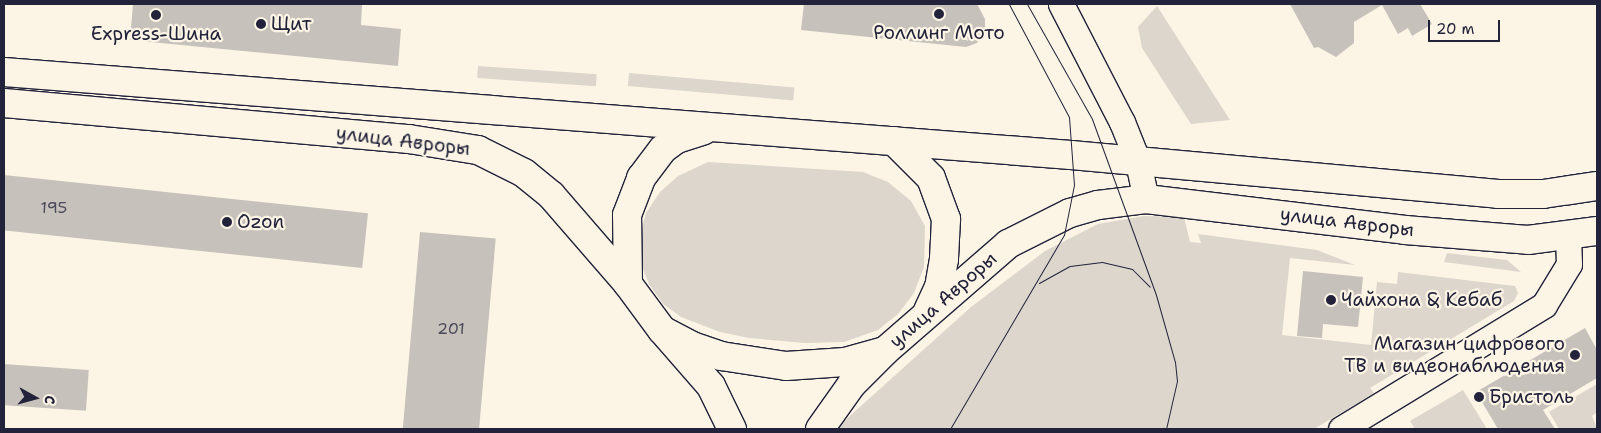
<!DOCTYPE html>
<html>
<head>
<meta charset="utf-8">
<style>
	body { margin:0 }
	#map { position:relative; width:1601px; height:433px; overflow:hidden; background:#fcf5e5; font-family:"Shantell Sans",sans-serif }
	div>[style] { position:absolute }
	.green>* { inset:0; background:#dcd6cc; transform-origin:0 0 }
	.building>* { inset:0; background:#c6c1bb; transform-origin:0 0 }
	.roads { filter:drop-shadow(1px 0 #22223b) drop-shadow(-1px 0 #22223b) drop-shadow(0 1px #22223b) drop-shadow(0 -1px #22223b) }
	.minor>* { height:25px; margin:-12.5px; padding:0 12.5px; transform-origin:12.5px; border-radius:12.5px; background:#fcf5e5 }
	.secondary>* { height:28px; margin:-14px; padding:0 14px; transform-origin:14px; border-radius:14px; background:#fcf5e5 }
	.primary>* { height:28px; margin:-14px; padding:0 14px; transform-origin:14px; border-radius:14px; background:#fcf5e5 }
	.tram>* { height:1px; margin:-0.5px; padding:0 0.5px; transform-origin:0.5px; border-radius:0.5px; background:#22223b }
	.dots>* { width:14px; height:14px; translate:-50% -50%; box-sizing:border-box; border:2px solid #fcf5e5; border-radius:50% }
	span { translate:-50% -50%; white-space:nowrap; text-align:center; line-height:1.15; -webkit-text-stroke:4.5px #fcf5e5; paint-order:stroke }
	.number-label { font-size:16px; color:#4b4a5b }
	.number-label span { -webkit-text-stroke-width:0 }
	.poi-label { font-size:19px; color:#22223b }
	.left { translate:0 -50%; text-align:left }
	.right { translate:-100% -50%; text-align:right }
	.street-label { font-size:19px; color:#22223b }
	.frame { position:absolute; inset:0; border:5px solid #22223b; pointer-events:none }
	.north { position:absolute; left:10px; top:373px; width:50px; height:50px; -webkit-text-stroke:4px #fcf5e5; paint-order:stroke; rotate:97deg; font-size:14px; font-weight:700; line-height:20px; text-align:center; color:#22223b }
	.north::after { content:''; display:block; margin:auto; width:18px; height:22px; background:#22223b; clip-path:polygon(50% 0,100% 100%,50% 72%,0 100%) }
	.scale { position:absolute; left:1428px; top:20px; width:72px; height:22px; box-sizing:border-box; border:2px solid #22223b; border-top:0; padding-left:6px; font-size:15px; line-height:18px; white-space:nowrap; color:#22223b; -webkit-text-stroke:4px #fcf5e5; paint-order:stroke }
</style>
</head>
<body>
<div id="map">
	<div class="green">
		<div style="clip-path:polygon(1157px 6px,1230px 120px,1191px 124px,1142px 48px,1138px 27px)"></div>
		<div style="left:478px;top:66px;width:119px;height:12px;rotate:4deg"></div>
		<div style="left:629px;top:73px;width:166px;height:13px;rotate:5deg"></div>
		<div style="clip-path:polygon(708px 162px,863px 172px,888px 182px,911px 201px,925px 226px,924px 267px,914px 293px,898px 314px,878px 330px,844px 342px,805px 343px,749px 338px,720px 332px,681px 317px,663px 304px,649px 284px,641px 264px,639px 239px,646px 213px,660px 192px,678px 176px)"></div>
		<div style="clip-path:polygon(1144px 216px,1184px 217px,1190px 242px,1201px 243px,1198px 234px,1317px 250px,1355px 265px,1290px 258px,1282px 335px,1371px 345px,1377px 282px,1397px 284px,1398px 272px,1515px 286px,1518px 293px,1514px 301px,1370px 388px,1374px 393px,1314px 429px,839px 429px,842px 423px,971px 307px,1045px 251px,1098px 224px)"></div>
		<div style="clip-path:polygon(1447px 253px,1507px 260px,1521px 272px,1444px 262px)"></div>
		<div style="clip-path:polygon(1597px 384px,1597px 412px,1592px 416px,1597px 429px,1559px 429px,1549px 412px)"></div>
		<div style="clip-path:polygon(1463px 390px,1487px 429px,1415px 429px,1410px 421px)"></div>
	</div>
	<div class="building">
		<div style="clip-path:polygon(133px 4px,362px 4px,361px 25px,401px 29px,398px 66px,130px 40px)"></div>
		<div style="clip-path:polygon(804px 4px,977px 4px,985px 19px,985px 32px,977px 43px,966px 47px,801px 30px)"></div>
		<div style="clip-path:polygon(1290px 4px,1420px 4px,1432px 24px,1412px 36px,1408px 28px,1398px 34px,1382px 5px,1354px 22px,1354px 43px,1336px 57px,1318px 47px,1314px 48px)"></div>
		<div style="left:4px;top:175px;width:366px;height:55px;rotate:6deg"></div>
		<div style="left:420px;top:232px;width:76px;height:198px;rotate:5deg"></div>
		<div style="clip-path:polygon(1303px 271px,1363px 277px,1358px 327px,1323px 324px,1322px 338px,1297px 336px)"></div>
		<div style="clip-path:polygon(1585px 328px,1597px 350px,1597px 378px,1543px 410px,1555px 429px,1498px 429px,1476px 392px)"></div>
		<div style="left:4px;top:364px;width:85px;height:41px;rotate:4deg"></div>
	</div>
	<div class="roads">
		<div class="minor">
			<div style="left:1061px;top:4px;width:133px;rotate:62.7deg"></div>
			<div style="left:1122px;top:122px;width:43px;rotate:68.2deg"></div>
			<div style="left:1138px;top:162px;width:38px;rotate:78deg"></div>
			<div style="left:1341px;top:429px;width:238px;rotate:-31.4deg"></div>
			<div style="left:1544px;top:305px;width:48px;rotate:-58.6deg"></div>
			<div style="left:1569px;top:264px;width:27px;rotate:-92deg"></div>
		</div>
		<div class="secondary">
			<div style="left:663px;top:331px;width:73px;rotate:48.9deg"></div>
			<div style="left:711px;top:386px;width:48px;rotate:64deg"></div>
			<div style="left:820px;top:429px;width:55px;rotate:-54.6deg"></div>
			<div style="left:852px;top:384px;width:47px;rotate:-45deg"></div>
		</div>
		<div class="primary">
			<div style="left:4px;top:72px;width:1070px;rotate:4.45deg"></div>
			<div style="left:1071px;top:155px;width:429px;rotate:5.2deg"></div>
			<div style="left:1498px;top:194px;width:45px"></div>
			<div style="left:1543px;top:194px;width:55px;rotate:-8.4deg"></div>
			<div style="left:4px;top:103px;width:407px;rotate:5.1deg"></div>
			<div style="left:409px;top:139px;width:70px;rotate:9.1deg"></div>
			<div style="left:478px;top:150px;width:51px;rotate:26.6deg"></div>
			<div style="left:524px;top:173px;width:35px;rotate:39deg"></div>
			<div style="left:551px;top:195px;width:118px;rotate:49.1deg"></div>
			<div style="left:628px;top:284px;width:57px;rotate:53.5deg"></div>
			<div style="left:662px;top:330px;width:34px;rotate:28deg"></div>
			<div style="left:692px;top:346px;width:31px;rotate:19deg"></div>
			<div style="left:721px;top:356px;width:66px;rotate:8.7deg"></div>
			<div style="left:786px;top:366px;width:59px;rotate:-3.9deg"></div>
			<div style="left:845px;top:362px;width:41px;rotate:-15.4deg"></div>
			<div style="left:885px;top:351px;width:163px;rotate:-41deg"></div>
			<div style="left:1008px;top:244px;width:69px;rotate:-26.6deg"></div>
			<div style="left:1070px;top:213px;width:29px;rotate:-16deg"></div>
			<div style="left:1098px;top:205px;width:48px;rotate:-7.1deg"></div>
			<div style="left:1146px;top:199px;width:261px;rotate:6.8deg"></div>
			<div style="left:1405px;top:230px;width:123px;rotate:4.6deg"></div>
			<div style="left:1528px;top:240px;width:70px;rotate:-7.4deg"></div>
			<div style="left:894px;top:141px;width:52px;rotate:45deg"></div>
			<div style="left:931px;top:178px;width:44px;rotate:69.9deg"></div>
			<div style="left:946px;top:219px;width:40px;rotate:92.9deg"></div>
			<div style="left:944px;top:259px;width:28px;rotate:100deg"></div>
			<div style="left:939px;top:287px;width:26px;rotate:115deg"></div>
			<div style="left:628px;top:284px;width:69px;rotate:-90.8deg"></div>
			<div style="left:627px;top:215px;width:40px;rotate:-69deg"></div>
			<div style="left:641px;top:178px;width:36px;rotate:-53deg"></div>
			<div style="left:663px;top:149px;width:17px;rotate:-36deg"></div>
			<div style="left:677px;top:139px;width:28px;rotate:-18deg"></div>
		</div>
	</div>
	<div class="tram">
		<div style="left:1027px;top:4px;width:132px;rotate:60.5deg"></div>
		<div style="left:1092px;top:119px;width:187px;rotate:70deg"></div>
		<div style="left:1156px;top:295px;width:70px;rotate:74.2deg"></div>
		<div style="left:1175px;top:362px;width:19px;rotate:84deg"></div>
		<div style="left:1177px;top:381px;width:49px;rotate:102.9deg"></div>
		<div style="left:1039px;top:283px;width:35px;rotate:-29deg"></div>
		<div style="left:1070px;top:266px;width:32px;rotate:-7deg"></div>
		<div style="left:1102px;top:262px;width:31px;rotate:13deg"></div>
		<div style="left:1132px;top:269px;width:25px;rotate:45deg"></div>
		<div style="left:950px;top:429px;width:225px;rotate:-59.6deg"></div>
		<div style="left:1064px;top:235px;width:51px;rotate:-78.7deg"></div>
		<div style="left:1074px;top:185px;width:68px;rotate:-94.2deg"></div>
		<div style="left:1069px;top:117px;width:128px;rotate:-118deg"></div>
	</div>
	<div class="dots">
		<div style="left:939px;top:14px;background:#22223b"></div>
		<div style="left:156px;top:15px;background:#22223b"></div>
		<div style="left:261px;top:24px;background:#22223b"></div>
		<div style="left:227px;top:222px;background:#22223b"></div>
		<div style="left:1331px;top:300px;background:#22223b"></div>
		<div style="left:1575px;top:355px;background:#22223b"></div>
		<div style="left:1479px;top:397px;background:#22223b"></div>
	</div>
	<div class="number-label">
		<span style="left:54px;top:208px">195</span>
		<span style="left:451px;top:329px">201</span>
	</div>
	<div class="poi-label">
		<span class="left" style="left:271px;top:24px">Щит</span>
		<span style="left:939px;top:33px">Роллинг Мото</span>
		<span style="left:156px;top:34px">Express-Шина</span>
		<span class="left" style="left:237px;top:222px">Ozon</span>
		<span class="left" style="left:1341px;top:300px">Чайхона &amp; Кебаб</span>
		<span class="right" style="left:1565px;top:355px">Магазин цифрового<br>ТВ и видеонаблюдения</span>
		<span class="left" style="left:1489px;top:397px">Бристоль</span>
	</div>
	<div class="street-label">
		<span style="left:403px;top:141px;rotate:7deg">улица Авроры</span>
		<span style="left:1347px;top:222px;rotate:7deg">улица Авроры</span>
		<span style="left:943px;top:300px;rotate:-41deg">улица Авроры</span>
	</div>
	<div class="frame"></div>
	<div class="north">С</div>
	<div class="scale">20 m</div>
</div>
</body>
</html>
